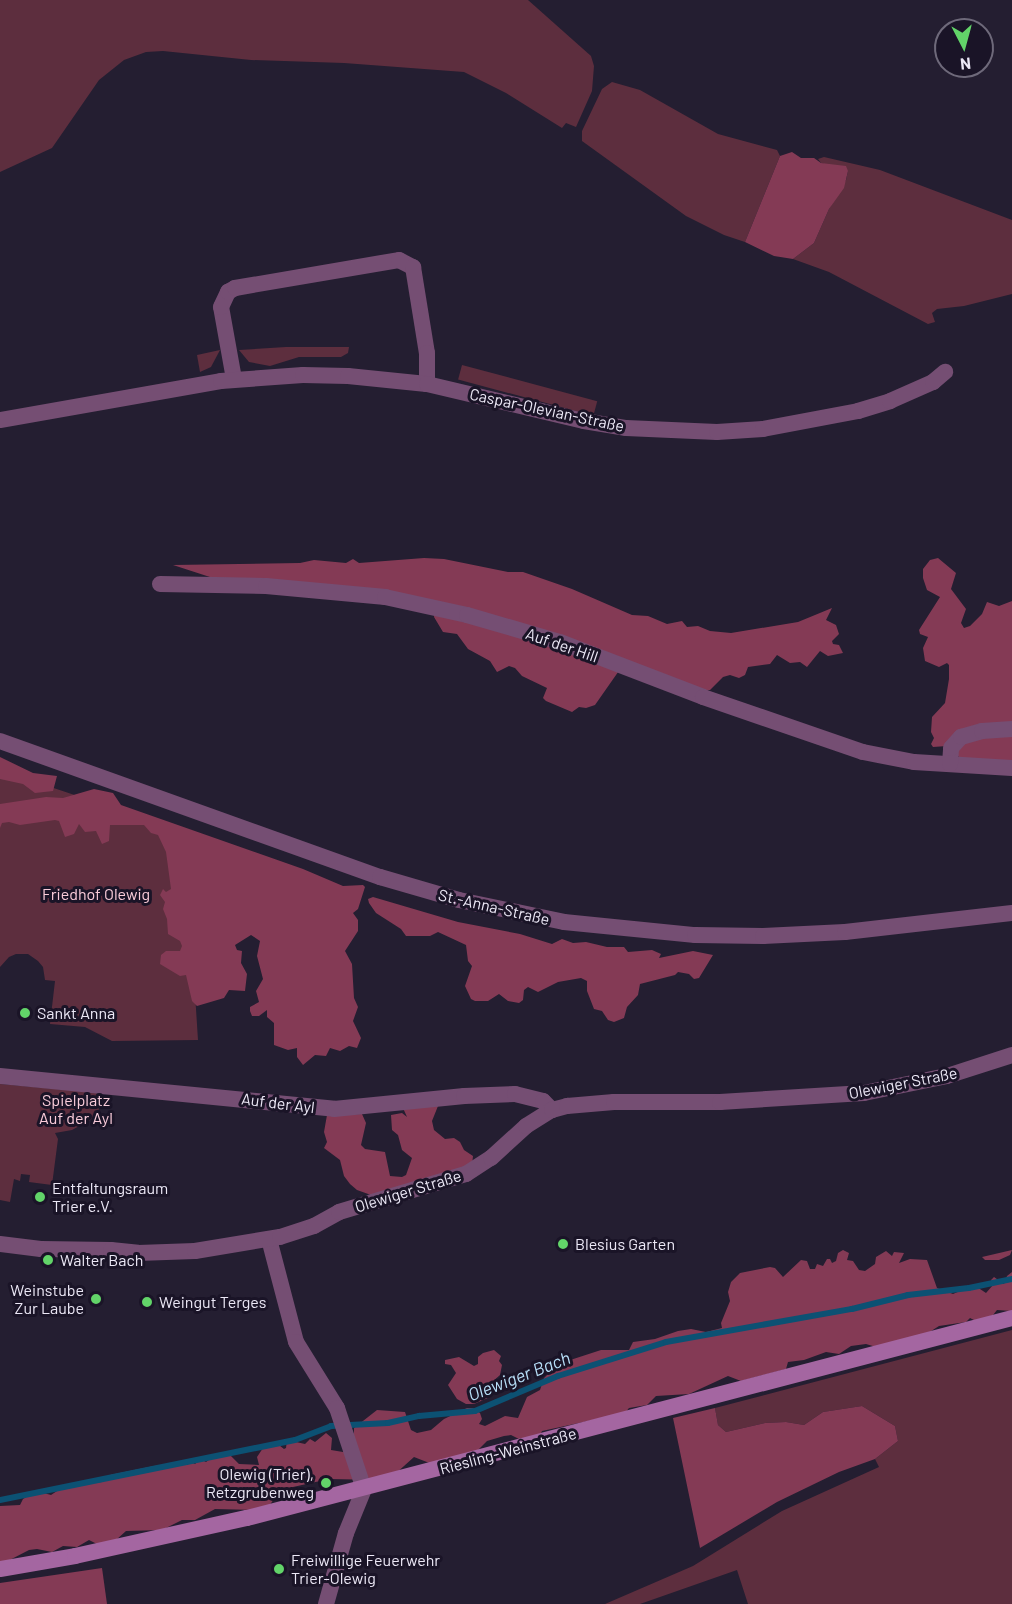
<!DOCTYPE html>
<html>
<head>
<meta charset="utf-8">
<style>
	body { margin:0 }
	#map { position:relative; width:1012px; height:1604px; overflow:hidden; background:#241e31; font-family:Barlow,sans-serif }
	div>[style] { position:absolute }
	.green>* { inset:0; background:#5d2e3e; transform-origin:0 0 }
	.forest>* { inset:0; background:#843a55 }
	.stream>* { height:6px; margin:-3px; padding:0 3px; transform-origin:3px; border-radius:3px; background:#0c5173 }
	.minor>* { height:16px; margin:-8px; padding:0 8px; transform-origin:8px; border-radius:8px; background:#754e73 }
	.tertiary>* { height:16px; margin:-8px; padding:0 8px; transform-origin:8px; border-radius:8px; background:#754e73 }
	.secondary>* { height:16px; margin:-8px; padding:0 8px; transform-origin:8px; border-radius:8px; background:#a466a1 }
	.dots>* { width:16px; height:16px; translate:-50% -50%; box-sizing:border-box; border:3px solid #1a1427; border-radius:50% }
	span { translate:-50% -50%; white-space:nowrap; text-align:center; line-height:1.15; -webkit-text-stroke:6px #1a1427; paint-order:stroke }
	.street-label { font-size:16px; color:#ece8f6 }
	.park-label { font-size:16px; color:#faccda }
	.poi-label { font-size:16px; color:#ece8f6 }
	.left { translate:0 -50%; text-align:left }
	.right { translate:-100% -50%; text-align:right }
	.water-label { font-size:18px; color:#b7def7; font-style:italic }
	.north { position:absolute; left:934px; top:18px; width:60px; height:60px; box-sizing:border-box; background:#1a1427; border:2px solid #6e697a; border-radius:50%; rotate:174deg; font-size:16px; font-weight:700; line-height:24px; text-align:center; color:#ece8f6 }
	.north::after { content:''; display:block; margin:auto; width:21px; height:27px; background:#62d469; clip-path:polygon(50% 0,100% 100%,50% 72%,0 100%) }
</style>
</head>
<body>
<div id="map">
	<div class="green">
		<div style="clip-path:polygon(0 0,528px 0,591px 56px,594px 66px,592px 91px,576px 127px,566px 123px,562px 128px,506px 93px,464px 72px,344px 63px,251px 60px,163px 51px,146px 52px,124px 60px,99px 80px,52px 148px,0 172px)"></div>
		<div style="clip-path:polygon(612px 82px,640px 90px,718px 134px,777px 150px,780px 156px,745px 242px,724px 235px,686px 216px,582px 141px,582px 131px,602px 89px)"></div>
		<div style="clip-path:polygon(824px 157px,880px 170px,1012px 220px,1012px 294px,964px 306px,937px 309px,932px 313px,935px 322px,928px 324px,829px 272px,793px 259px,814px 243px,829px 209px,846px 180px,848px 171px,821px 163px,818px 159px)"></div>
		<div style="clip-path:polygon(286px 347px,349px 347px,348px 353px,341px 357px,299px 357px,270px 366px,249px 362px,239px 350px)"></div>
		<div style="clip-path:polygon(220px 350px,211px 367px,200px 372px,197px 355px)"></div>
		<div style="left:462px;top:365px;width:140px;height:15px;rotate:15deg"></div>
		<div style="clip-path:polygon(0 770px,155px 822px,177px 832px,193px 962px,198px 1040px,112px 1041px,85px 1027px,50px 1024px,55px 981px,45px 980px,43px 967px,38px 961px,28px 954px,16px 954px,9px 957px,0 967px)"></div>
		<div style="clip-path:polygon(0 1084px,101px 1093px,99px 1109px,94px 1118px,72px 1130px,55px 1133px,58px 1139px,52px 1185px,29px 1182px,30px 1175px,21px 1174px,20px 1181px,14px 1179px,10px 1202px,0 1200px)"></div>
		<div style="clip-path:polygon(1012px 1330px,1012px 1604px,748px 1604px,737px 1570px,640px 1604px,605px 1604px,693px 1566px,782px 1511px,879px 1467px,875px 1459px,898px 1441px,895px 1426px,862px 1406px,823px 1412px,804px 1425px,786px 1422px,765px 1423px,726px 1432px,718px 1425px,715px 1408px)"></div>
	</div>
	<div class="forest">
		<div style="clip-path:polygon(792px 152px,801px 158px,814px 158px,821px 163px,846px 166px,848px 171px,844px 188px,829px 209px,814px 243px,793px 259px,774px 256px,745px 242px,780px 156px)"></div>
		<div style="clip-path:polygon(424px 558px,444px 559px,508px 572px,523px 572px,572px 589px,632px 615px,648px 616px,667px 624px,682px 621px,687px 627px,698px 626px,710px 631px,731px 633px,798px 622px,832px 608px,826px 620px,836px 625px,839px 634px,832px 641px,833px 644px,839px 645px,843px 653px,828px 656px,820px 651px,807px 667px,800px 662px,790px 663px,777px 655px,770px 664px,748px 667px,745px 675px,739px 678px,730px 675px,723px 677px,710px 690px,700px 691px,623px 665px,595px 705px,586px 708px,579px 707px,572px 712px,546px 701px,543px 698px,547px 688px,522px 676px,515px 668px,509px 666px,497px 672px,490px 661px,468px 649px,457px 634px,443px 632px,434px 617px,435px 604px,213px 578px,173px 565px,300px 563px,314px 560px,346px 563px,353px 559px,359px 563px)"></div>
		<div style="clip-path:polygon(938px 558px,956px 573px,951px 589px,966px 609px,961px 623px,964px 628px,970px 626px,982px 614px,987px 602px,999px 606px,1012px 601px,1012px 764px,968px 765px,947px 746px,933px 747px,931px 744px,934px 738px,931px 732px,932px 717px,945px 703px,949px 679px,949px 665px,947px 663px,939px 667px,925px 661px,923px 648px,928px 637px,920px 634px,919px 630px,940px 597px,927px 590px,923px 578px,923px 569px,930px 560px)"></div>
		<div style="clip-path:polygon(0 757px,33px 773px,57px 776px,53px 791px,35px 793px,23px 784px,0 779px)"></div>
		<div style="clip-path:polygon(94px 789px,113px 793px,121px 805px,303px 869px,343px 886px,363px 885px,365px 887px,358px 909px,353px 913px,358px 920px,358px 931px,345px 951px,352px 964px,354px 998px,358px 1007px,353px 1021px,361px 1038px,357px 1048px,349px 1046px,340px 1051px,330px 1048px,326px 1056px,315px 1055px,303px 1065px,297px 1057px,297px 1048px,288px 1050px,274px 1045px,274px 1023px,267px 1017px,267px 1010px,259px 1016px,252px 1016px,250px 1011px,250px 1007px,259px 1002px,256px 991px,263px 979px,257px 956px,260px 941px,251px 935px,235px 945px,237px 950px,242px 951px,241px 963px,247px 974px,245px 991px,229px 990px,224px 998px,197px 1006px,192px 1001px,186px 975px,180px 976px,160px 964px,161px 955px,166px 951px,180px 951px,182px 946px,180px 941px,168px 934px,167px 919px,163px 909px,165px 902px,160px 895px,163px 889px,166px 892px,171px 889px,166px 852px,158px 835px,151px 833px,144px 825px,110px 825px,109px 841px,102px 844px,96px 831px,85px 832px,79px 824px,74px 834px,65px 837px,59px 821px,55px 820px,20px 825px,9px 822px,2px 823px,0 828px,0 804px,46px 797px,63px 798px)"></div>
		<div style="clip-path:polygon(373px 897px,458px 922px,520px 934px,552px 944px,562px 939px,573px 943px,586px 942px,607px 947px,624px 947px,628px 952px,652px 950px,661px 954px,659px 958px,693px 951px,713px 955px,699px 978px,694px 979px,689px 974px,678px 972px,675px 975px,640px 984px,638px 995px,627px 1007px,624px 1018px,614px 1022px,608px 1020px,602px 1011px,594px 1009px,587px 991px,587px 981px,581px 978px,558px 982px,538px 992px,528px 987px,524px 990px,523px 1000px,519px 1003px,508px 1001px,499px 994px,488px 1001px,475px 1001px,471px 999px,465px 986px,472px 966px,468px 961px,466px 945px,438px 932px,430px 936px,406px 936px,401px 929px,376px 913px,369px 903px,368px 899px)"></div>
		<div style="clip-path:polygon(438px 1106px,432px 1121px,434px 1130px,445px 1139px,454px 1138px,460px 1142px,464px 1150px,473px 1156px,472px 1165px,371px 1195px,357px 1190px,350px 1184px,344px 1176px,340px 1160px,324px 1148px,327px 1142px,324px 1132px,327px 1115px,362px 1114px,366px 1123px,361px 1145px,365px 1149px,385px 1152px,390px 1176px,402px 1177px,406px 1175px,412px 1158px,402px 1150px,398px 1135px,392px 1130px,391px 1115px,402px 1113px,407px 1117px,403px 1108px)"></div>
		<div style="clip-path:polygon(843px 1250px,849px 1253px,847px 1260px,853px 1261px,859px 1270px,865px 1271px,875px 1264px,876px 1257px,886px 1251px,892px 1256px,894px 1252px,904px 1253px,899px 1263px,910px 1259px,927px 1260px,937px 1288px,953px 1294px,974px 1285px,986px 1293px,993px 1285px,991px 1280px,994px 1277px,1004px 1284px,1007px 1276px,1012px 1272px,1012px 1311px,997px 1310px,993px 1315px,976px 1321px,970px 1318px,966px 1322px,939px 1326px,925px 1335px,876px 1347px,866px 1344px,851px 1346px,839px 1354px,826px 1352px,804px 1360px,788px 1362px,786px 1369px,741px 1381px,728px 1376px,689px 1394px,656px 1396px,647px 1405px,629px 1408px,625px 1413px,542px 1431px,539px 1437px,521px 1440px,511px 1435px,504px 1436px,487px 1441px,478px 1450px,432px 1464px,414px 1457px,394px 1475px,383px 1480px,329px 1479px,293px 1487px,274px 1499px,269px 1506px,259px 1510px,215px 1509px,195px 1520px,182px 1520px,162px 1530px,126px 1531px,116px 1540px,97px 1544px,89px 1540px,77px 1547px,63px 1546px,52px 1552px,37px 1549px,29px 1550px,0 1565px,0 1506px,20px 1505px,23px 1499px,36px 1491px,51px 1495px,66px 1485px,102px 1482px,110px 1475px,154px 1466px,176px 1463px,187px 1465px,191px 1462px,195px 1464px,200px 1459px,206px 1462px,214px 1456px,228px 1453px,239px 1464px,259px 1465px,257px 1457px,265px 1445px,275px 1442px,284px 1449px,286px 1448px,287px 1440px,305px 1444px,310px 1439px,315px 1442px,326px 1433px,332px 1438px,331px 1450px,343px 1452px,354px 1439px,354px 1428px,377px 1410px,405px 1412px,411px 1430px,417px 1433px,431px 1430px,444px 1419px,467px 1408px,473px 1408px,480px 1413px,482px 1419px,479px 1424px,485px 1426px,505px 1416px,518px 1418px,527px 1397px,540px 1390px,544px 1378px,558px 1364px,601px 1350px,629px 1350px,633px 1342px,655px 1339px,678px 1331px,691px 1329px,706px 1332px,722px 1328px,721px 1323px,730px 1301px,728px 1292px,731px 1282px,740px 1273px,770px 1267px,775px 1268px,783px 1277px,801px 1260px,807px 1261px,810px 1269px,815px 1269px,817px 1264px,823px 1266px,827px 1259px,830px 1259px,832px 1263px,836px 1261px,838px 1253px)"></div>
		<div style="clip-path:polygon(1012px 1250px,1010px 1255px,999px 1260px,985px 1260px,982px 1257px)"></div>
		<div style="clip-path:polygon(494px 1350px,501px 1356px,499px 1361px,502px 1365px,500px 1375px,491px 1383px,492px 1393px,490px 1397px,474px 1404px,466px 1404px,457px 1399px,448px 1385px,456px 1373px,451px 1365px,445px 1364px,445px 1360px,459px 1357px,474px 1366px,478px 1364px,478px 1357px,483px 1353px)"></div>
		<div style="clip-path:polygon(862px 1406px,895px 1426px,898px 1441px,875px 1459px,839px 1472px,777px 1502px,700px 1548px,673px 1418px,715px 1408px,718px 1425px,726px 1432px,765px 1423px,786px 1422px,804px 1425px,823px 1412px)"></div>
		<div style="clip-path:polygon(102px 1568px,107px 1604px,0 1604px,0 1583px)"></div>
	</div>
	<div class="stream">
		<div style="left:0;top:1500px;width:301px;rotate:-11.5deg"></div>
		<div style="left:295px;top:1440px;width:39px;rotate:-21deg"></div>
		<div style="left:331px;top:1426px;width:57px;rotate:-3deg"></div>
		<div style="left:388px;top:1423px;width:32px;rotate:-13deg"></div>
		<div style="left:419px;top:1416px;width:56px;rotate:-5.1deg"></div>
		<div style="left:475px;top:1411px;width:90px;rotate:-22.9deg"></div>
		<div style="left:558px;top:1376px;width:113px;rotate:-17.5deg"></div>
		<div style="left:666px;top:1342px;width:189px;rotate:-10.1deg"></div>
		<div style="left:852px;top:1309px;width:58px;rotate:-14deg"></div>
		<div style="left:908px;top:1295px;width:61px;rotate:-6.5deg"></div>
		<div style="left:969px;top:1288px;width:44px;rotate:-11.8deg"></div>
	</div>
	<div class="minor">
		<div style="left:234px;top:379px;width:73px;rotate:-100.2deg"></div>
		<div style="left:221px;top:307px;width:17px;rotate:-65deg"></div>
		<div style="left:228px;top:292px;width:8px;rotate:-30deg"></div>
		<div style="left:235px;top:288px;width:166px;rotate:-9.7deg"></div>
		<div style="left:399px;top:260px;width:16px;rotate:27deg"></div>
		<div style="left:413px;top:267px;width:87px;rotate:80.8deg"></div>
		<div style="left:427px;top:353px;width:31px;rotate:90deg"></div>
		<div style="left:0;top:420px;width:224px;rotate:-10deg"></div>
		<div style="left:221px;top:381px;width:82px;rotate:-4.2deg"></div>
		<div style="left:303px;top:375px;width:45px;rotate:1.3deg"></div>
		<div style="left:348px;top:376px;width:79px;rotate:5.8deg"></div>
		<div style="left:427px;top:384px;width:161px;rotate:13.3deg"></div>
		<div style="left:584px;top:421px;width:43px;rotate:9.5deg"></div>
		<div style="left:626px;top:428px;width:91px;rotate:2.5deg"></div>
		<div style="left:717px;top:432px;width:46px;rotate:-3.7deg"></div>
		<div style="left:763px;top:429px;width:97px;rotate:-10.7deg"></div>
		<div style="left:858px;top:411px;width:34px;rotate:-17deg"></div>
		<div style="left:890px;top:401px;width:47px;rotate:-23.8deg"></div>
		<div style="left:933px;top:382px;width:16px;rotate:-40deg"></div>
		<div style="left:160px;top:584px;width:106px;rotate:1.1deg"></div>
		<div style="left:266px;top:586px;width:120px;rotate:5.3deg"></div>
		<div style="left:385px;top:597px;width:84px;rotate:12.4deg"></div>
		<div style="left:467px;top:615px;width:97px;rotate:16.2deg"></div>
		<div style="left:560px;top:642px;width:153px;rotate:21deg"></div>
		<div style="left:703px;top:697px;width:169px;rotate:19deg"></div>
		<div style="left:863px;top:752px;width:52px;rotate:11.1deg"></div>
		<div style="left:914px;top:762px;width:98px;rotate:3.5deg"></div>
		<div style="left:0;top:741px;width:404px;rotate:19.7deg"></div>
		<div style="left:380px;top:877px;width:82px;rotate:16.2deg"></div>
		<div style="left:459px;top:900px;width:107px;rotate:11.8deg"></div>
		<div style="left:564px;top:922px;width:132px;rotate:5.7deg"></div>
		<div style="left:695px;top:935px;width:68px;rotate:0.8deg"></div>
		<div style="left:763px;top:936px;width:82px;rotate:-2.8deg"></div>
		<div style="left:845px;top:932px;width:168px;rotate:-6.5deg"></div>
		<div style="left:950px;top:764px;width:16px;rotate:-86deg"></div>
		<div style="left:951px;top:748px;width:15px;rotate:-48deg"></div>
		<div style="left:961px;top:737px;width:22px;rotate:-16deg"></div>
		<div style="left:982px;top:731px;width:30px;rotate:-4deg"></div>
		<div style="left:0;top:1076px;width:336px;rotate:5.6deg"></div>
		<div style="left:334px;top:1109px;width:131px;rotate:-5.7deg"></div>
		<div style="left:464px;top:1096px;width:51px;rotate:-2.2deg"></div>
		<div style="left:515px;top:1094px;width:29px;rotate:14deg"></div>
		<div style="left:543px;top:1101px;width:13px;rotate:45deg"></div>
		<div style="left:269px;top:1239px;width:106px;rotate:75.3deg"></div>
		<div style="left:296px;top:1342px;width:78px;rotate:58.2deg"></div>
		<div style="left:337px;top:1408px;width:85px;rotate:71.6deg"></div>
		<div style="left:364px;top:1489px;width:48px;rotate:112.2deg"></div>
		<div style="left:346px;top:1533px;width:74px;rotate:105.7deg"></div>
	</div>
	<div class="tertiary">
		<div style="left:0;top:1244px;width:41px;rotate:7deg"></div>
		<div style="left:41px;top:1249px;width:70px;rotate:0.8deg"></div>
		<div style="left:111px;top:1250px;width:27px;rotate:6deg"></div>
		<div style="left:138px;top:1253px;width:57px;rotate:-2deg"></div>
		<div style="left:195px;top:1251px;width:86px;rotate:-9.4deg"></div>
		<div style="left:280px;top:1237px;width:36px;rotate:-18deg"></div>
		<div style="left:314px;top:1226px;width:29px;rotate:-29deg"></div>
		<div style="left:339px;top:1212px;width:133px;rotate:-16.7deg"></div>
		<div style="left:466px;top:1174px;width:30px;rotate:-33deg"></div>
		<div style="left:491px;top:1158px;width:47px;rotate:-42.4deg"></div>
		<div style="left:526px;top:1126px;width:31px;rotate:-32deg"></div>
		<div style="left:552px;top:1110px;width:16px;rotate:-15deg"></div>
		<div style="left:567px;top:1106px;width:47px;rotate:-4.9deg"></div>
		<div style="left:614px;top:1102px;width:106px"></div>
		<div style="left:720px;top:1102px;width:144px;rotate:-3.6deg"></div>
		<div style="left:864px;top:1093px;width:85px;rotate:-11.6deg"></div>
		<div style="left:947px;top:1076px;width:68px;rotate:-17.9deg"></div>
	</div>
	<div class="secondary">
		<div style="left:0;top:1569px;width:76px;rotate:-9.8deg"></div>
		<div style="left:75px;top:1556px;width:176px;rotate:-12.5deg"></div>
		<div style="left:247px;top:1518px;width:791px;rotate:-14.65deg"></div>
	</div>
	<div class="dots">
		<div style="left:25px;top:1013px;background:#62d469"></div>
		<div style="left:40px;top:1197px;background:#62d469"></div>
		<div style="left:563px;top:1244px;background:#62d469"></div>
		<div style="left:48px;top:1260px;background:#62d469"></div>
		<div style="left:96px;top:1299px;background:#62d469"></div>
		<div style="left:147px;top:1302px;background:#62d469"></div>
		<div style="left:326px;top:1483px;background:#62d469"></div>
		<div style="left:279px;top:1569px;background:#62d469"></div>
	</div>
	<div class="street-label">
		<span style="left:547px;top:410px;rotate:12deg">Caspar-Olevian-Straße</span>
		<span style="left:562px;top:645px;rotate:19deg">Auf der Hill</span>
		<span style="left:494px;top:907px;rotate:13deg">St.-Anna-Straße</span>
		<span style="left:903px;top:1083px;rotate:-11deg">Olewiger Straße</span>
		<span style="left:278px;top:1103px;rotate:7deg">Auf der Ayl</span>
		<span style="left:408px;top:1191px;rotate:-17deg">Olewiger Straße</span>
		<span style="left:508px;top:1451px;rotate:-15deg">Riesling-Weinstraße</span>
	</div>
	<div class="park-label">
		<span style="left:96px;top:894px">Friedhof Olewig</span>
		<span style="left:76px;top:1109px">Spielplatz<br>Auf der Ayl</span>
	</div>
	<div class="poi-label">
		<span class="left" style="left:37px;top:1013px">Sankt Anna</span>
		<span class="left" style="left:52px;top:1197px">Entfaltungsraum<br>Trier e.V.</span>
		<span class="left" style="left:575px;top:1244px">Blesius Garten</span>
		<span class="left" style="left:60px;top:1260px">Walter Bach</span>
		<span class="right" style="left:84px;top:1299px">Weinstube<br>Zur Laube</span>
		<span class="left" style="left:159px;top:1302px">Weingut Terges</span>
		<span class="right" style="left:314px;top:1483px">Olewig (Trier),<br>Retzgrubenweg</span>
		<span class="left" style="left:291px;top:1569px">Freiwillige Feuerwehr<br>Trier-Olewig</span>
	</div>
	<div class="water-label">
		<span style="left:519px;top:1376px;rotate:-21deg">Olewiger Bach</span>
	</div>
	<div class="north">N</div>
</div>
</body>
</html>
